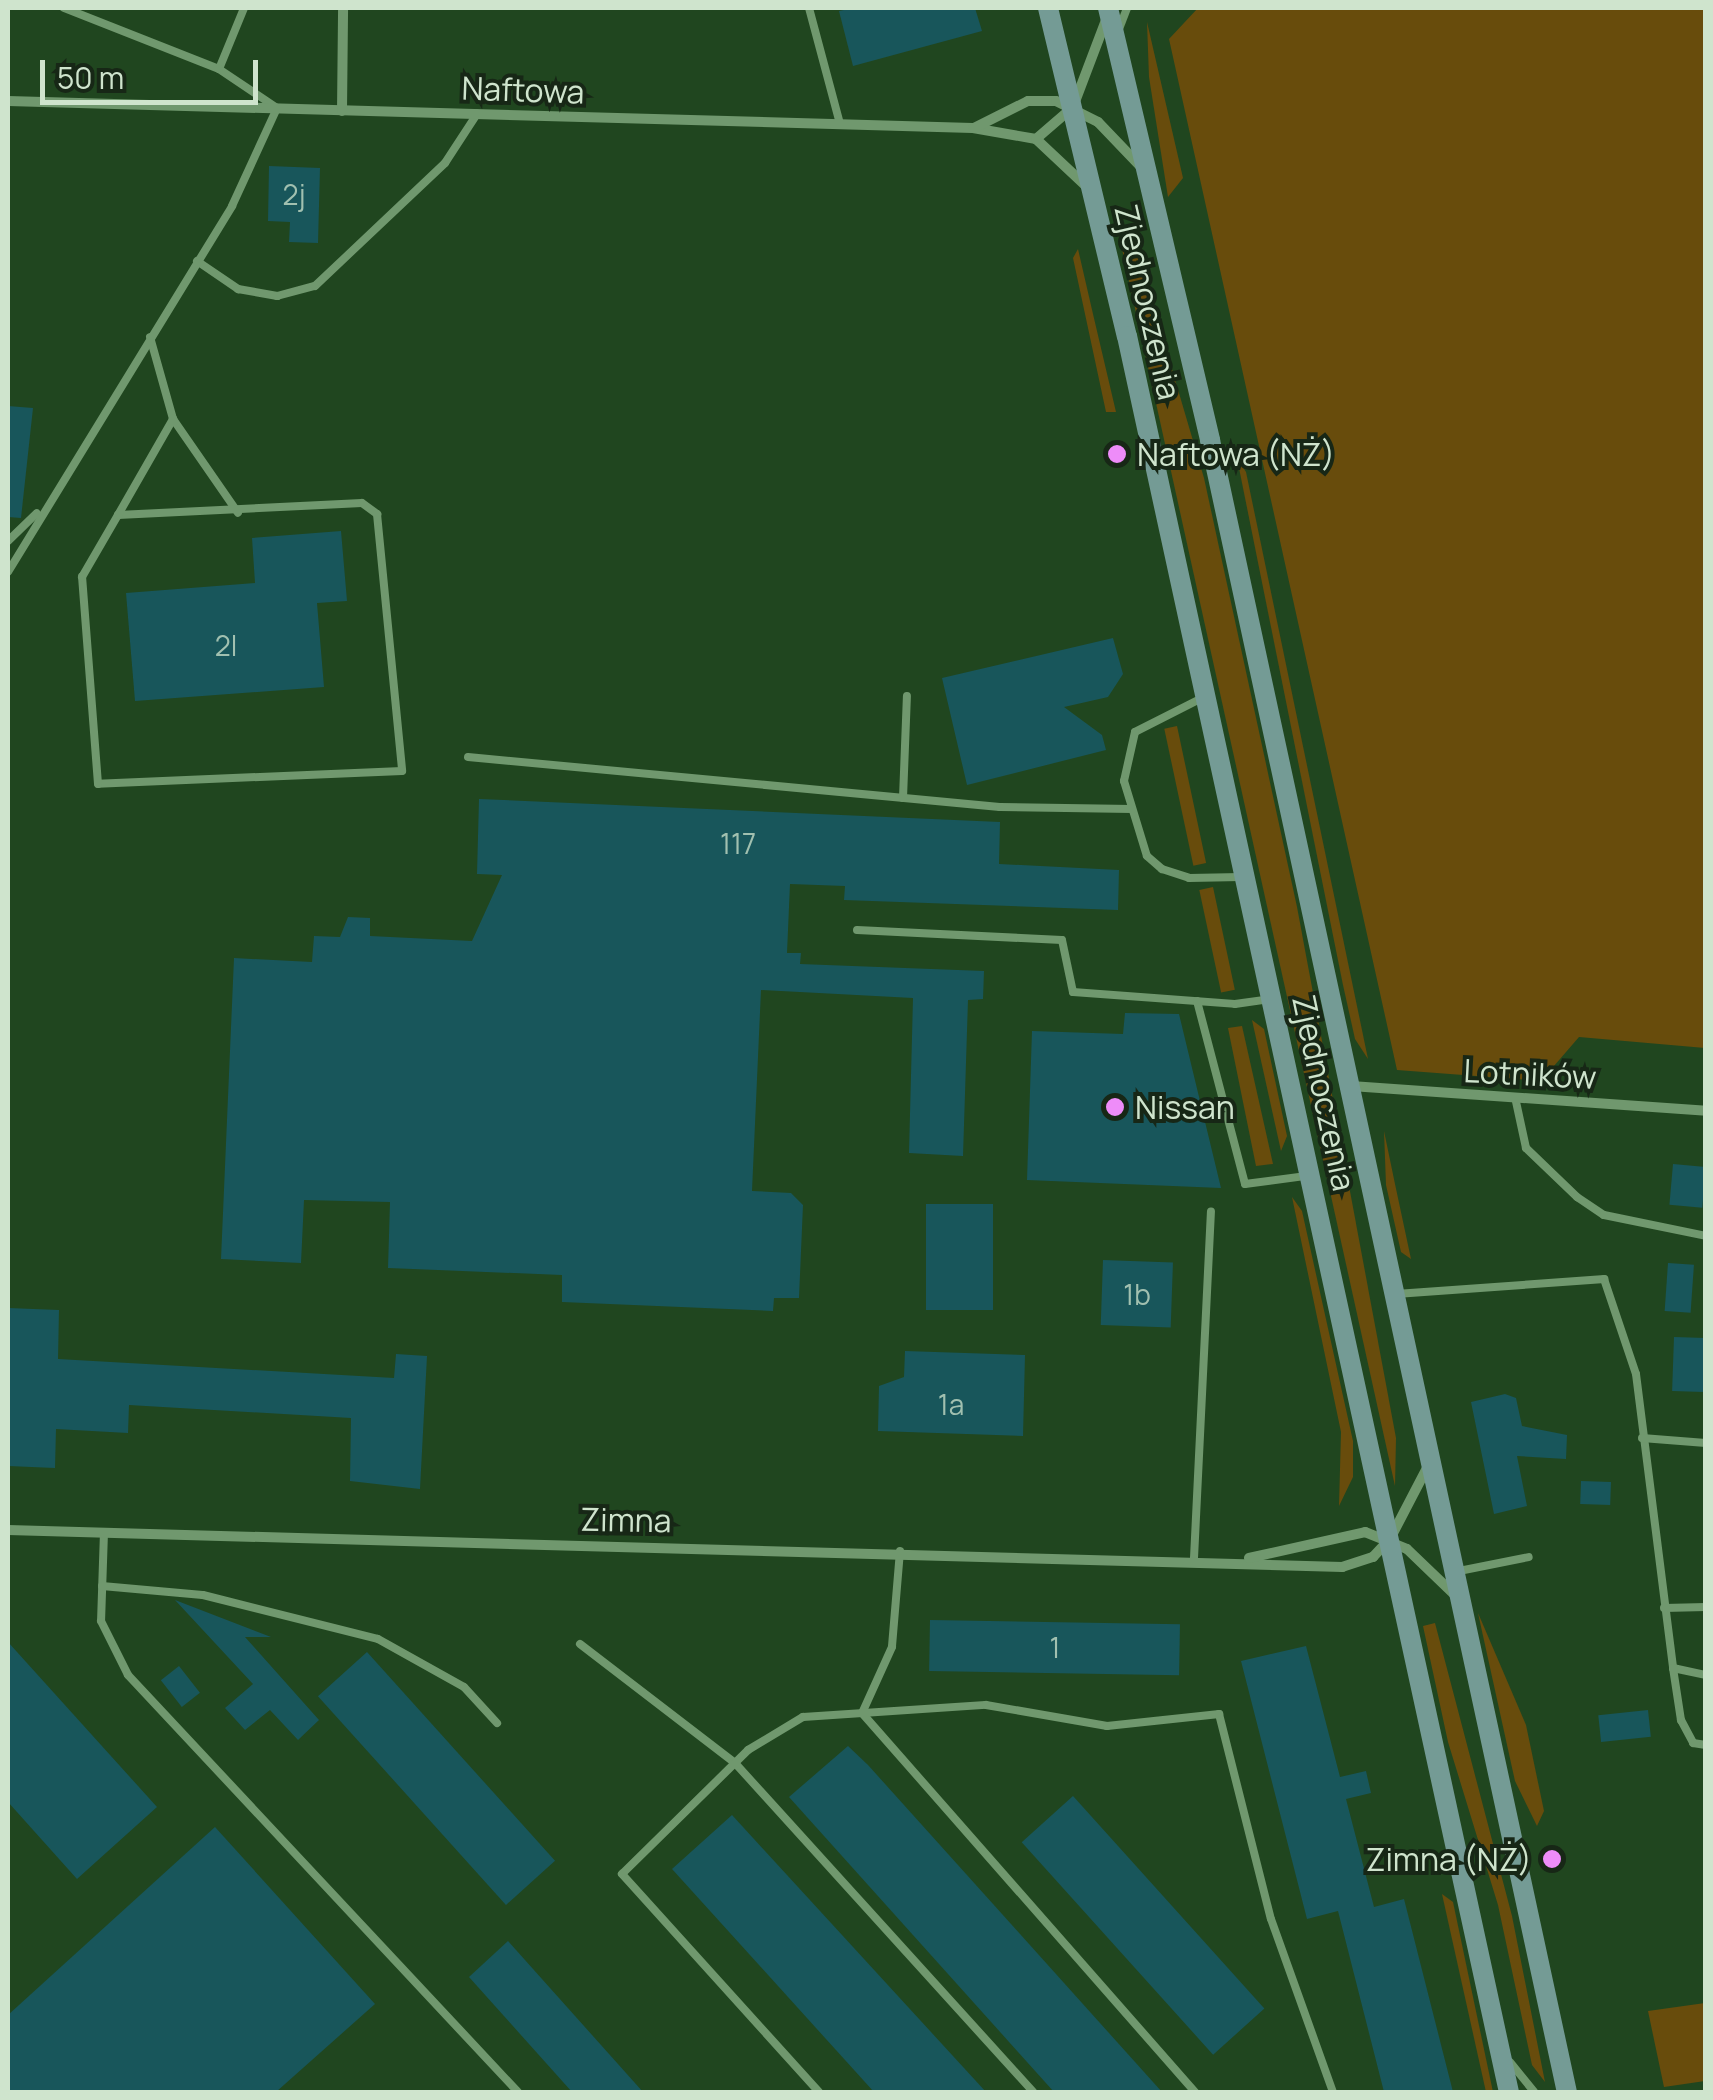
<!DOCTYPE html>
<html>
<head>
<meta charset="utf-8">
<style>
	body { margin:0 }
	#map { position:relative; width:1713px; height:2100px; overflow:hidden; background:#20461f; font-family:Manrope,sans-serif }
	div>[style] { position:absolute }
	.green>* { inset:0; background:#684c0c; transform-origin:0 0 }
	.building>* { inset:0; background:#18565b; transform-origin:0 0 }
	.service>* { height:8px; margin:-4px; padding:0 4px; transform-origin:4px; border-radius:4px; background:#70986e }
	.minor>* { height:10px; margin:-5px; padding:0 5px; transform-origin:5px; border-radius:5px; background:#70986e }
	.secondary>* { height:20px; margin:-10px; padding:0 10px; transform-origin:10px; border-radius:10px; background:#749b95 }
	.dots>* { width:28px; height:28px; translate:-50% -50%; box-sizing:border-box; border:5px solid #172716; border-radius:50% }
	span { translate:-50% -50%; white-space:nowrap; text-align:center; line-height:1.15; -webkit-text-stroke:8px #172716; paint-order:stroke }
	.number-label { font-size:28px; color:#a1c0b0 }
	.number-label span { -webkit-text-stroke-width:0 }
	.street-label { font-size:32px; color:#cfe4cd }
	.poi-label { font-size:32px; color:#cfe4cd }
	.left { translate:0 -50%; text-align:left }
	.right { translate:-100% -50%; text-align:right }
	.frame { position:absolute; inset:0; border:10px solid #cfe4cd; pointer-events:none }
	.scale { position:absolute; left:40px; top:60px; width:218px; height:45px; box-sizing:border-box; border:5px solid #cfe4cd; border-top:0; padding-left:12px; font-size:30px; line-height:35px; white-space:nowrap; color:#cfe4cd; -webkit-text-stroke:8px #172716; paint-order:stroke }
</style>
</head>
<body>
<div id="map">
	<div class="green">
		<div style="clip-path:polygon(1198px 8px,1705px 8px,1705px 1048px,1579px 1037px,1541px 1081px,1397px 1070px,1169px 39px)"></div>
		<div style="clip-path:polygon(1147px 22px,1183px 178px,1168px 197px,1149px 77px)"></div>
		<div style="clip-path:polygon(1133px 237px,1204px 478px,1297px 907px,1396px 1438px,1395px 1486px,1120px 240px)"></div>
		<div style="clip-path:polygon(1078px 249px,1093px 314px,1116px 412px,1106px 412px,1073px 258px)"></div>
		<div style="clip-path:polygon(1237px 458px,1246px 472px,1368px 1059px,1355px 1039px,1343px 985px)"></div>
		<div style="left:1177px;top:726px;width:140px;height:13px;rotate:78deg"></div>
		<div style="left:1213px;top:887px;width:105px;height:14px;rotate:78deg"></div>
		<div style="clip-path:polygon(1252px 1020px,1264px 1029px,1287px 1136px,1281px 1151px)"></div>
		<div style="clip-path:polygon(1242px 1026px,1273px 1164px,1256px 1166px,1228px 1028px)"></div>
		<div style="clip-path:polygon(1384px 1131px,1395px 1184px,1411px 1259px,1401px 1252px,1386px 1185px)"></div>
		<div style="clip-path:polygon(1292px 1197px,1302px 1211px,1353px 1441px,1353px 1477px,1339px 1506px,1341px 1432px)"></div>
		<div style="clip-path:polygon(1478px 1613px,1526px 1725px,1544px 1811px,1537px 1826px,1515px 1781px)"></div>
		<div style="clip-path:polygon(1435px 1623px,1512px 1916px,1545px 2082px,1532px 2065px,1498px 1905px,1448px 1742px,1423px 1626px)"></div>
		<div style="clip-path:polygon(1442px 1894px,1453px 1902px,1493px 2092px,1486px 2092px)"></div>
		<div style="clip-path:polygon(1705px 2003px,1705px 2081px,1664px 2087px,1648px 2011px)"></div>
	</div>
	<div class="building">
		<div style="clip-path:polygon(853px 8px,975px 8px,982px 31px,853px 66px,839px 11px)"></div>
		<div style="clip-path:polygon(269px 166px,320px 168px,318px 243px,289px 242px,290px 222px,268px 221px)"></div>
		<div style="clip-path:polygon(8px 406px,33px 408px,21px 518px,8px 517px)"></div>
		<div style="clip-path:polygon(341px 531px,347px 601px,317px 603px,324px 687px,135px 701px,126px 593px,255px 583px,252px 538px)"></div>
		<div style="clip-path:polygon(1113px 638px,1123px 674px,1108px 697px,1064px 707px,1102px 735px,1106px 750px,967px 785px,942px 678px)"></div>
		<div style="clip-path:polygon(479px 799px,1000px 822px,999px 864px,1119px 870px,1118px 910px,844px 900px,845px 886px,790px 884px,787px 953px,801px 953px,800px 964px,984px 971px,983px 999px,968px 1000px,963px 1156px,909px 1153px,913px 998px,761px 990px,752px 1191px,791px 1193px,803px 1205px,799px 1298px,774px 1298px,773px 1311px,562px 1302px,562px 1275px,388px 1268px,390px 1202px,304px 1200px,301px 1263px,221px 1259px,234px 958px,312px 962px,314px 936px,340px 937px,348px 917px,370px 918px,370px 936px,472px 941px,502px 875px,477px 874px)"></div>
		<div style="clip-path:polygon(1125px 1013px,1179px 1014px,1221px 1188px,1027px 1180px,1032px 1031px,1123px 1034px)"></div>
		<div style="left:1673px;top:1164px;width:33px;height:41px;rotate:5deg"></div>
		<div style="left:926px;top:1204px;width:67px;height:106px"></div>
		<div style="left:1103px;top:1260px;width:70px;height:65px;rotate:2deg"></div>
		<div style="left:1668px;top:1263px;width:26px;height:48px;rotate:4deg"></div>
		<div style="clip-path:polygon(8px 1308px,59px 1310px,58px 1359px,394px 1378px,396px 1354px,427px 1356px,420px 1489px,350px 1481px,351px 1418px,129px 1405px,128px 1433px,56px 1429px,55px 1468px,8px 1466px)"></div>
		<div style="left:1674px;top:1337px;width:32px;height:54px;rotate:2deg"></div>
		<div style="clip-path:polygon(905px 1351px,1025px 1355px,1023px 1436px,878px 1431px,879px 1386px,904px 1377px)"></div>
		<div style="clip-path:polygon(1505px 1394px,1516px 1398px,1522px 1426px,1567px 1435px,1566px 1459px,1517px 1456px,1527px 1506px,1494px 1514px,1471px 1402px)"></div>
		<div style="left:1581px;top:1481px;width:30px;height:23px;rotate:2deg"></div>
		<div style="clip-path:polygon(175px 1600px,271px 1637px,245px 1637px,319px 1720px,298px 1740px,270px 1710px,245px 1730px,225px 1708px,253px 1684px)"></div>
		<div style="left:930px;top:1620px;width:250px;height:51px;rotate:1deg"></div>
		<div style="clip-path:polygon(8px 1642px,157px 1807px,77px 1879px,8px 1802px)"></div>
		<div style="clip-path:polygon(1306px 1646px,1340px 1777px,1366px 1771px,1371px 1793px,1346px 1799px,1374px 1907px,1404px 1899px,1453px 2092px,1384px 2092px,1338px 1911px,1307px 1919px,1241px 1661px)"></div>
		<div style="left:367px;top:1652px;width:281px;height:66px;rotate:48deg"></div>
		<div style="left:179px;top:1666px;width:34px;height:23px;rotate:52deg"></div>
		<div style="left:1648px;top:1710px;width:27px;height:50px;rotate:84deg"></div>
		<div style="clip-path:polygon(848px 1746px,868px 1765px,1162px 2092px,1054px 2092px,789px 1797px)"></div>
		<div style="left:1073px;top:1796px;width:286px;height:69px;rotate:48deg"></div>
		<div style="clip-path:polygon(732px 1815px,986px 2092px,874px 2092px,672px 1869px)"></div>
		<div style="clip-path:polygon(215px 1827px,375px 2004px,276px 2092px,8px 2092px,8px 2015px)"></div>
		<div style="clip-path:polygon(508px 1941px,643px 2092px,572px 2092px,469px 1977px)"></div>
	</div>
	<div class="service">
		<div style="left:809px;top:8px;width:120px;rotate:75deg"></div>
		<div style="left:1119px;top:29px;width:22px;rotate:-69deg"></div>
		<div style="left:219px;top:69px;width:66px;rotate:-67.7deg"></div>
		<div style="left:197px;top:261px;width:50px;rotate:34.3deg"></div>
		<div style="left:238px;top:289px;width:40px;rotate:10deg"></div>
		<div style="left:277px;top:296px;width:39px;rotate:-15deg"></div>
		<div style="left:315px;top:286px;width:179px;rotate:-43.4deg"></div>
		<div style="left:445px;top:163px;width:59px;rotate:-56.9deg"></div>
		<div style="left:150px;top:337px;width:85px;rotate:74.3deg"></div>
		<div style="left:173px;top:419px;width:114px;rotate:55.3deg"></div>
		<div style="left:118px;top:515px;width:244px;rotate:-2.8deg"></div>
		<div style="left:362px;top:503px;width:19px;rotate:36deg"></div>
		<div style="left:377px;top:514px;width:258px;rotate:84.4deg"></div>
		<div style="left:402px;top:771px;width:304px;rotate:177.6deg"></div>
		<div style="left:98px;top:784px;width:208px;rotate:-94.4deg"></div>
		<div style="left:82px;top:577px;width:72px;rotate:-59.9deg"></div>
		<div style="left:118px;top:515px;width:111px;rotate:-60.2deg"></div>
		<div style="left:8px;top:541px;width:40px;rotate:-44deg"></div>
		<div style="left:8px;top:572px;width:429px;rotate:-58.5deg"></div>
		<div style="left:232px;top:206px;width:108px;rotate:-65.3deg"></div>
		<div style="left:277px;top:108px;width:70px;rotate:-146.1deg"></div>
		<div style="left:219px;top:69px;width:167px;rotate:-158.5deg"></div>
		<div style="left:1202px;top:698px;width:75px;rotate:153.1deg"></div>
		<div style="left:1135px;top:732px;width:50px;rotate:102.7deg"></div>
		<div style="left:1124px;top:781px;width:78px;rotate:73deg"></div>
		<div style="left:1147px;top:856px;width:20px;rotate:41deg"></div>
		<div style="left:1162px;top:869px;width:28px;rotate:18deg"></div>
		<div style="left:1189px;top:878px;width:52px;rotate:-1.1deg"></div>
		<div style="left:468px;top:757px;width:534px;rotate:5.37deg"></div>
		<div style="left:1000px;top:807px;width:132px;rotate:0.9deg"></div>
		<div style="left:903px;top:798px;width:102px;rotate:-87.8deg"></div>
		<div style="left:857px;top:930px;width:205px;rotate:2.8deg"></div>
		<div style="left:1062px;top:940px;width:53px;rotate:78.1deg"></div>
		<div style="left:1073px;top:992px;width:162px;rotate:4.2deg"></div>
		<div style="left:1235px;top:1004px;width:35px;rotate:-8deg"></div>
		<div style="left:1197px;top:1001px;width:189px;rotate:75.3deg"></div>
		<div style="left:1245px;top:1184px;width:62px;rotate:-7.5deg"></div>
		<div style="left:1515px;top:1097px;width:52px;rotate:77.8deg"></div>
		<div style="left:1526px;top:1148px;width:71px;rotate:43.9deg"></div>
		<div style="left:1577px;top:1197px;width:32px;rotate:34deg"></div>
		<div style="left:1604px;top:1215px;width:104px;rotate:11.6deg"></div>
		<div style="left:1396px;top:1294px;width:209px;rotate:-4.1deg"></div>
		<div style="left:1604px;top:1279px;width:100px;rotate:71.4deg"></div>
		<div style="left:1636px;top:1374px;width:296px;rotate:82.8deg"></div>
		<div style="left:1673px;top:1668px;width:34px;rotate:12deg"></div>
		<div style="left:1642px;top:1438px;width:64px;rotate:4.5deg"></div>
		<div style="left:104px;top:1532px;width:89px;rotate:91.9deg"></div>
		<div style="left:101px;top:1621px;width:60px;rotate:63.4deg"></div>
		<div style="left:128px;top:1675px;width:571px;rotate:46.92deg"></div>
		<div style="left:900px;top:1551px;width:96px;rotate:94.8deg"></div>
		<div style="left:892px;top:1647px;width:72px;rotate:114.4deg"></div>
		<div style="left:862px;top:1713px;width:505px;rotate:48.7deg"></div>
		<div style="left:1194px;top:1558px;width:347px;rotate:-87.2deg"></div>
		<div style="left:1459px;top:1571px;width:71px;rotate:-11.3deg"></div>
		<div style="left:102px;top:1586px;width:101px;rotate:5.1deg"></div>
		<div style="left:203px;top:1595px;width:180px;rotate:14.1deg"></div>
		<div style="left:378px;top:1639px;width:98px;rotate:29.2deg"></div>
		<div style="left:464px;top:1687px;width:49px;rotate:47.5deg"></div>
		<div style="left:1664px;top:1608px;width:42px;rotate:-1.4deg"></div>
		<div style="left:580px;top:1644px;width:195px;rotate:37.5deg"></div>
		<div style="left:735px;top:1763px;width:444px;rotate:47.8deg"></div>
		<div style="left:1673px;top:1668px;width:53px;rotate:81.3deg"></div>
		<div style="left:1681px;top:1720px;width:26px;rotate:62deg"></div>
		<div style="left:1693px;top:1743px;width:13px;rotate:9deg"></div>
		<div style="left:1510px;top:2062px;width:38px;rotate:51deg"></div>
		<div style="left:819px;top:2092px;width:294px;rotate:-132.1deg"></div>
		<div style="left:622px;top:1874px;width:177px;rotate:-44.5deg"></div>
		<div style="left:748px;top:1750px;width:64px;rotate:-31deg"></div>
		<div style="left:803px;top:1717px;width:183px;rotate:-3.8deg"></div>
		<div style="left:986px;top:1705px;width:123px;rotate:9.8deg"></div>
		<div style="left:1107px;top:1726px;width:113px;rotate:-6.1deg"></div>
		<div style="left:1219px;top:1714px;width:211px;rotate:75.8deg"></div>
		<div style="left:1271px;top:1919px;width:184px;rotate:70.3deg"></div>
	</div>
	<div class="minor">
		<div style="left:8px;top:101px;width:965px;rotate:1.6deg"></div>
		<div style="left:973px;top:128px;width:64px;rotate:9.9deg"></div>
		<div style="left:1036px;top:139px;width:69px;rotate:43.2deg"></div>
		<div style="left:342px;top:111px;width:103px;rotate:-89.4deg"></div>
		<div style="left:974px;top:128px;width:60px;rotate:-26.6deg"></div>
		<div style="left:1028px;top:101px;width:28px"></div>
		<div style="left:1056px;top:101px;width:47px;rotate:26.6deg"></div>
		<div style="left:1098px;top:122px;width:62px;rotate:46.3deg"></div>
		<div style="left:1036px;top:139px;width:49px;rotate:-40.9deg"></div>
		<div style="left:1073px;top:107px;width:93px;rotate:-69.2deg"></div>
		<div style="left:1351px;top:1086px;width:356px;rotate:4deg"></div>
		<div style="left:8px;top:1530px;width:1335px;rotate:1.59deg"></div>
		<div style="left:1342px;top:1567px;width:33px;rotate:-18deg"></div>
		<div style="left:1373px;top:1557px;width:25px;rotate:-47deg"></div>
		<div style="left:1390px;top:1539px;width:80px;rotate:-62.5deg"></div>
		<div style="left:1249px;top:1558px;width:119px;rotate:-12.6deg"></div>
		<div style="left:1365px;top:1532px;width:45px;rotate:22deg"></div>
		<div style="left:1407px;top:1549px;width:68px;rotate:43.8deg"></div>
	</div>
	<div class="secondary">
		<div style="left:1048px;top:8px;width:337px;rotate:76.5deg"></div>
		<div style="left:1127px;top:336px;width:1797px;rotate:77.73deg"></div>
		<div style="left:1108px;top:8px;width:444px;rotate:76.7deg"></div>
		<div style="left:1210px;top:440px;width:1690px;rotate:77.81deg"></div>
	</div>
	<div class="dots">
		<div style="left:1117px;top:454px;background:#ee8cf9"></div>
		<div style="left:1115px;top:1107px;background:#ee8cf9"></div>
		<div style="left:1552px;top:1859px;background:#ee8cf9"></div>
	</div>
	<div class="number-label">
		<span style="left:294px;top:194px">2j</span>
		<span style="left:226px;top:645px">2l</span>
		<span style="left:738px;top:843px">117</span>
		<span style="left:1137px;top:1294px">1b</span>
		<span style="left:951px;top:1404px">1a</span>
		<span style="left:1055px;top:1647px">1</span>
	</div>
	<div class="street-label">
		<span style="left:523px;top:90px;rotate:2deg">Naftowa</span>
		<span style="left:1148px;top:302px;rotate:77deg">Zjednoczenia</span>
		<span style="left:1530px;top:1074px;rotate:3deg">Lotników</span>
		<span style="left:1324px;top:1093px;rotate:78deg">Zjednoczenia</span>
		<span style="left:626px;top:1520px;rotate:1deg">Zimna</span>
	</div>
	<div class="poi-label">
		<span class="left" style="left:1137px;top:454px">Naftowa (NŻ)</span>
		<span class="left" style="left:1135px;top:1107px">Nissan</span>
		<span class="right" style="left:1532px;top:1859px">Zimna (NŻ)</span>
	</div>
	<div class="frame"></div>
	<div class="scale">50 m</div>
</div>
</body>
</html>
